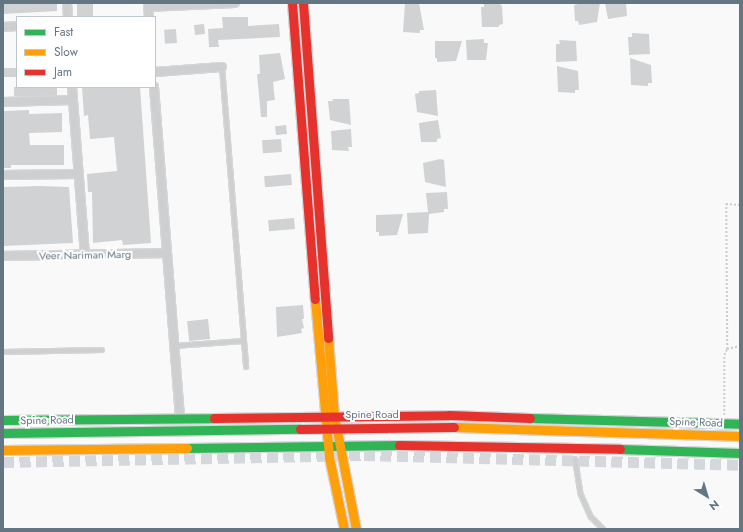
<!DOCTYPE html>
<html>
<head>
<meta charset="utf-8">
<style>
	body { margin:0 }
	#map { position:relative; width:743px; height:532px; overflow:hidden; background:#f9f9f9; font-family:Jost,sans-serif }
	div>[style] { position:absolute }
	.building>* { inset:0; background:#d0d2d3; transform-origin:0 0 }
	.secondary-tunnel>* { height:11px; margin-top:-5.5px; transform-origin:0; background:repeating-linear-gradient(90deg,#d4d8dc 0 11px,transparent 0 16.5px) }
	.path>* { height:1.5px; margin-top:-0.75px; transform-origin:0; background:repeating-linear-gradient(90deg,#cbcccd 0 2px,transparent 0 4px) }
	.roads { filter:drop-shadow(1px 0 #d5d6d7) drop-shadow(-1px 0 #d5d6d7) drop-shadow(0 1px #d5d6d7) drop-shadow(0 -1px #d5d6d7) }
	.lane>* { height:4px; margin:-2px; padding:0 2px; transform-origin:2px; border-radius:2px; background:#cecfd0 }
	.street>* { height:8px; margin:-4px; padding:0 4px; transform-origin:4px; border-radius:4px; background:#cecfd0 }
	.fast>* { height:9px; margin:-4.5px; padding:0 4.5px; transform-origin:4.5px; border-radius:4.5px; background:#30b455 }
	.slow>* { height:9px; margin:-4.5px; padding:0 4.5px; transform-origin:4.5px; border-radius:4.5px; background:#ff9f0a }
	.jam>* { height:9px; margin:-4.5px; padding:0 4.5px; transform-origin:4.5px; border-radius:4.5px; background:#e5322d }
	span { translate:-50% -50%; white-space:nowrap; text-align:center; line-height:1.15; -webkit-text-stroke:4px #fff; paint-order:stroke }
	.street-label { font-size:11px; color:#657683 }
	.frame { position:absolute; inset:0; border:4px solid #657683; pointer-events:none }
	.legend { position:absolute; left:16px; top:16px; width:140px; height:72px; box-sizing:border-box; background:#fff; border:1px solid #c1c8cd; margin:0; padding:5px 7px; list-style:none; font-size:12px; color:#657683 }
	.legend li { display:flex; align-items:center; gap:8px; height:20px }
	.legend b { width:20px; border:1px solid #c1c8cd }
	.north { position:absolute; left:687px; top:476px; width:40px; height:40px; -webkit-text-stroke:3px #fff; paint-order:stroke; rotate:142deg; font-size:11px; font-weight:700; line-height:16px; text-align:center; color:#657683 }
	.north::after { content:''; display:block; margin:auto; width:14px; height:18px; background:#657683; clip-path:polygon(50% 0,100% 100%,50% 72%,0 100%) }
</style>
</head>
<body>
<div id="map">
	<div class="building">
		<div style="clip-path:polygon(3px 3px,57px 3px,57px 11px,3px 14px)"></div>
		<div style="left:77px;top:3px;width:16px;height:14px"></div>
		<div style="clip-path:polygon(405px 3px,419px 3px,424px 30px,420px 30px,420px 33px,403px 32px)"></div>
		<div style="clip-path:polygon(484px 3px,499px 3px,502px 6px,503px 24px,499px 25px,499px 27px,482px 27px,481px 7px,484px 7px)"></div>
		<div style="clip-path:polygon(582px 3px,600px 3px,597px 22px,579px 25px,578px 21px,575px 21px,574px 5px)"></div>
		<div style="clip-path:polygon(605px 3px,626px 3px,627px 16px,608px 19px)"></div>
		<div style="clip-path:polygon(222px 17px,248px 17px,248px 26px,279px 24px,280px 37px,218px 40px,219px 47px,209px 47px,208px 29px,223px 28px)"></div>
		<div style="left:204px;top:24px;width:10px;height:10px;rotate:84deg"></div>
		<div style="left:176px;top:29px;width:14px;height:12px;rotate:86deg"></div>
		<div style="clip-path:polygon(632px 33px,649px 34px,650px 54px,629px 55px,628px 37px,632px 37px)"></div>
		<div style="clip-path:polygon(484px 39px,484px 43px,488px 43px,486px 60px,467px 60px,466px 40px)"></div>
		<div style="clip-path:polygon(559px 40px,576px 41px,577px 61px,556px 62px,556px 44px,560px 44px)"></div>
		<div style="clip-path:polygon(435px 41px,462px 41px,456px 61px,437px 62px,437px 58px,435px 58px)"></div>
		<div style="clip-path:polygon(280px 53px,285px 79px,273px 82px,275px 100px,267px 101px,267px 117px,261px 117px,257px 74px,260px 74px,259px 55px)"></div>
		<div style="clip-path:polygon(630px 58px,651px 65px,652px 83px,648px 83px,648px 86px,631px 85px)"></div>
		<div style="clip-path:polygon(557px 66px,578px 71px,579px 90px,575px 90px,575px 93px,558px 92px)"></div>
		<div style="left:17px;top:68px;width:9px;height:14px;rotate:90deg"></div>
		<div style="left:14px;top:87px;width:43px;height:9px"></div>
		<div style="clip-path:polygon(82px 87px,140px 87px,151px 243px,123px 245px,122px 240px,93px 243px,92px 192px,88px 192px,87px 174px,117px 171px,114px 137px,90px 139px,88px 115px,84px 116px)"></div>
		<div style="clip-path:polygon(436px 90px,438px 116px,417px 112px,415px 94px,419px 93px,419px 91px)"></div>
		<div style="clip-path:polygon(332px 99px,349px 99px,351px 125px,330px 120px,328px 101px,333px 101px)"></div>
		<div style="clip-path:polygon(29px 110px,29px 114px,62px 113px,62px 132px,29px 133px,30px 145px,64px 145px,64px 165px,11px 165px,11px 168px,3px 168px,3px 111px)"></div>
		<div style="clip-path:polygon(438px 120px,441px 138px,437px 139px,437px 142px,421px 142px,419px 123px)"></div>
		<div style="left:286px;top:125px;width:9px;height:11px;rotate:84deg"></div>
		<div style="clip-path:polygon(351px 129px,352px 147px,348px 147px,349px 151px,332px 150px,331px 131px)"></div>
		<div style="left:281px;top:139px;width:13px;height:19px;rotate:86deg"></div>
		<div style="clip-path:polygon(440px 159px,444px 160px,446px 187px,425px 182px,423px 163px)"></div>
		<div style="left:291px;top:174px;width:11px;height:27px;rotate:85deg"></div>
		<div style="clip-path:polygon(40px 186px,69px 187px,73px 243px,3px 246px,3px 187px)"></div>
		<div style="clip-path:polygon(447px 192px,448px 209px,444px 209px,444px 212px,429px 214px,428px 233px,408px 234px,407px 213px,428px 212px,426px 193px)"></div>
		<div style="clip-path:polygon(403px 214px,397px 235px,379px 236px,379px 232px,376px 232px,376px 215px)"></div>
		<div style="left:294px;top:218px;width:11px;height:26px;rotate:85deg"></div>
		<div style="clip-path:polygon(303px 305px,304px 319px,302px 319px,304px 328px,301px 329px,302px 333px,277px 337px,276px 307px)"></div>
		<div style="left:208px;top:319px;width:20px;height:21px;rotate:84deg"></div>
	</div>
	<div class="secondary-tunnel">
		<div style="left:3px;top:462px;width:361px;rotate:-1.1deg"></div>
		<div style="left:364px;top:455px;width:376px;rotate:1.5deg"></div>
	</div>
	<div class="path">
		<div style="left:727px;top:349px;width:145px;rotate:-90.4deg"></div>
		<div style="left:726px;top:204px;width:14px;rotate:4deg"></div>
		<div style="left:724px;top:415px;width:60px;rotate:-90deg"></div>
		<div style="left:724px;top:355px;width:7px;rotate:-63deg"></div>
		<div style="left:727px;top:349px;width:13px;rotate:-13deg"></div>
	</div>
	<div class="roads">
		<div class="lane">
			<div style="left:222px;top:67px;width:301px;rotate:85.4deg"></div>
			<div style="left:174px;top:346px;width:70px;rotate:-4.1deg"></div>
			<div style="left:3px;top:352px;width:99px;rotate:-1.2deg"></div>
			<div style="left:575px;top:459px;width:36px;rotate:81deg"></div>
			<div style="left:581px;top:495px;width:24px;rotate:66deg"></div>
			<div style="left:591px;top:517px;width:17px;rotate:45deg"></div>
		</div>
		<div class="street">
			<div style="left:67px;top:3px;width:14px;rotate:86deg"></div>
			<div style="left:148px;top:3px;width:14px;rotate:86deg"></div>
			<div style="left:148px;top:7px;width:87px;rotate:-2.6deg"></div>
			<div style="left:3px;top:27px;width:14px;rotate:-4deg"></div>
			<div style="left:155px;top:72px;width:67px;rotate:-4.3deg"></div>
			<div style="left:72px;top:87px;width:169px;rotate:85.6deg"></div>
			<div style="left:154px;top:87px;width:331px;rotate:85.5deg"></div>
			<div style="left:3px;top:102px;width:70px;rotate:-1.6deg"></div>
			<div style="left:3px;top:175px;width:75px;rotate:-0.8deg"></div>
			<div style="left:3px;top:256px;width:164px;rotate:-1deg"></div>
		</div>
		<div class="fast">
			<div style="left:530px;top:418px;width:210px;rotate:1.6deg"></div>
			<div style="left:3px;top:420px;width:211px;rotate:-0.5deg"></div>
			<div style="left:3px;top:433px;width:297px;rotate:-0.8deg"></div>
			<div style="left:187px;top:448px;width:212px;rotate:-0.8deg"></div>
			<div style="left:620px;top:449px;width:120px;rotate:1.9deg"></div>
		</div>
		<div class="slow">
			<div style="left:315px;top:299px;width:159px;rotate:84.9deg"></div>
			<div style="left:329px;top:457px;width:74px;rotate:78.2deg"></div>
			<div style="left:328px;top:338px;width:77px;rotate:85.5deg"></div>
			<div style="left:334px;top:415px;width:116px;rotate:79.1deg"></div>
			<div style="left:454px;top:427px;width:286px;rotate:1.8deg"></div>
			<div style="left:3px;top:450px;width:184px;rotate:-0.6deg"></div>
		</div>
		<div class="jam">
			<div style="left:292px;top:3px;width:297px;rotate:85.6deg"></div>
			<div style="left:303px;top:3px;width:336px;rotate:85.7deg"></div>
			<div style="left:214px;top:418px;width:235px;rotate:-0.7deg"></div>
			<div style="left:449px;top:415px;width:81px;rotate:2.1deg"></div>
			<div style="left:300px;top:429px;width:154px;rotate:-0.7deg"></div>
			<div style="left:399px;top:445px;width:221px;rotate:1deg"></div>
		</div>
	</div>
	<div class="street-label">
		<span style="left:85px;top:255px;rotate:-1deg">Veer Nariman Marg</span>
		<span style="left:372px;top:414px">Spine Road</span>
		<span style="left:47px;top:420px;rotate:-1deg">Spine Road</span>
		<span style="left:696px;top:422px;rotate:2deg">Spine Road</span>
	</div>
	<div class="frame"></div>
	<ul class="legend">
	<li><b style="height:5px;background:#30b455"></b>Fast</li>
	<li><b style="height:5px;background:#ff9f0a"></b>Slow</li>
	<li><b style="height:5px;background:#e5322d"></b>Jam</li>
	</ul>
	<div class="north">N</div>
</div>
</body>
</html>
